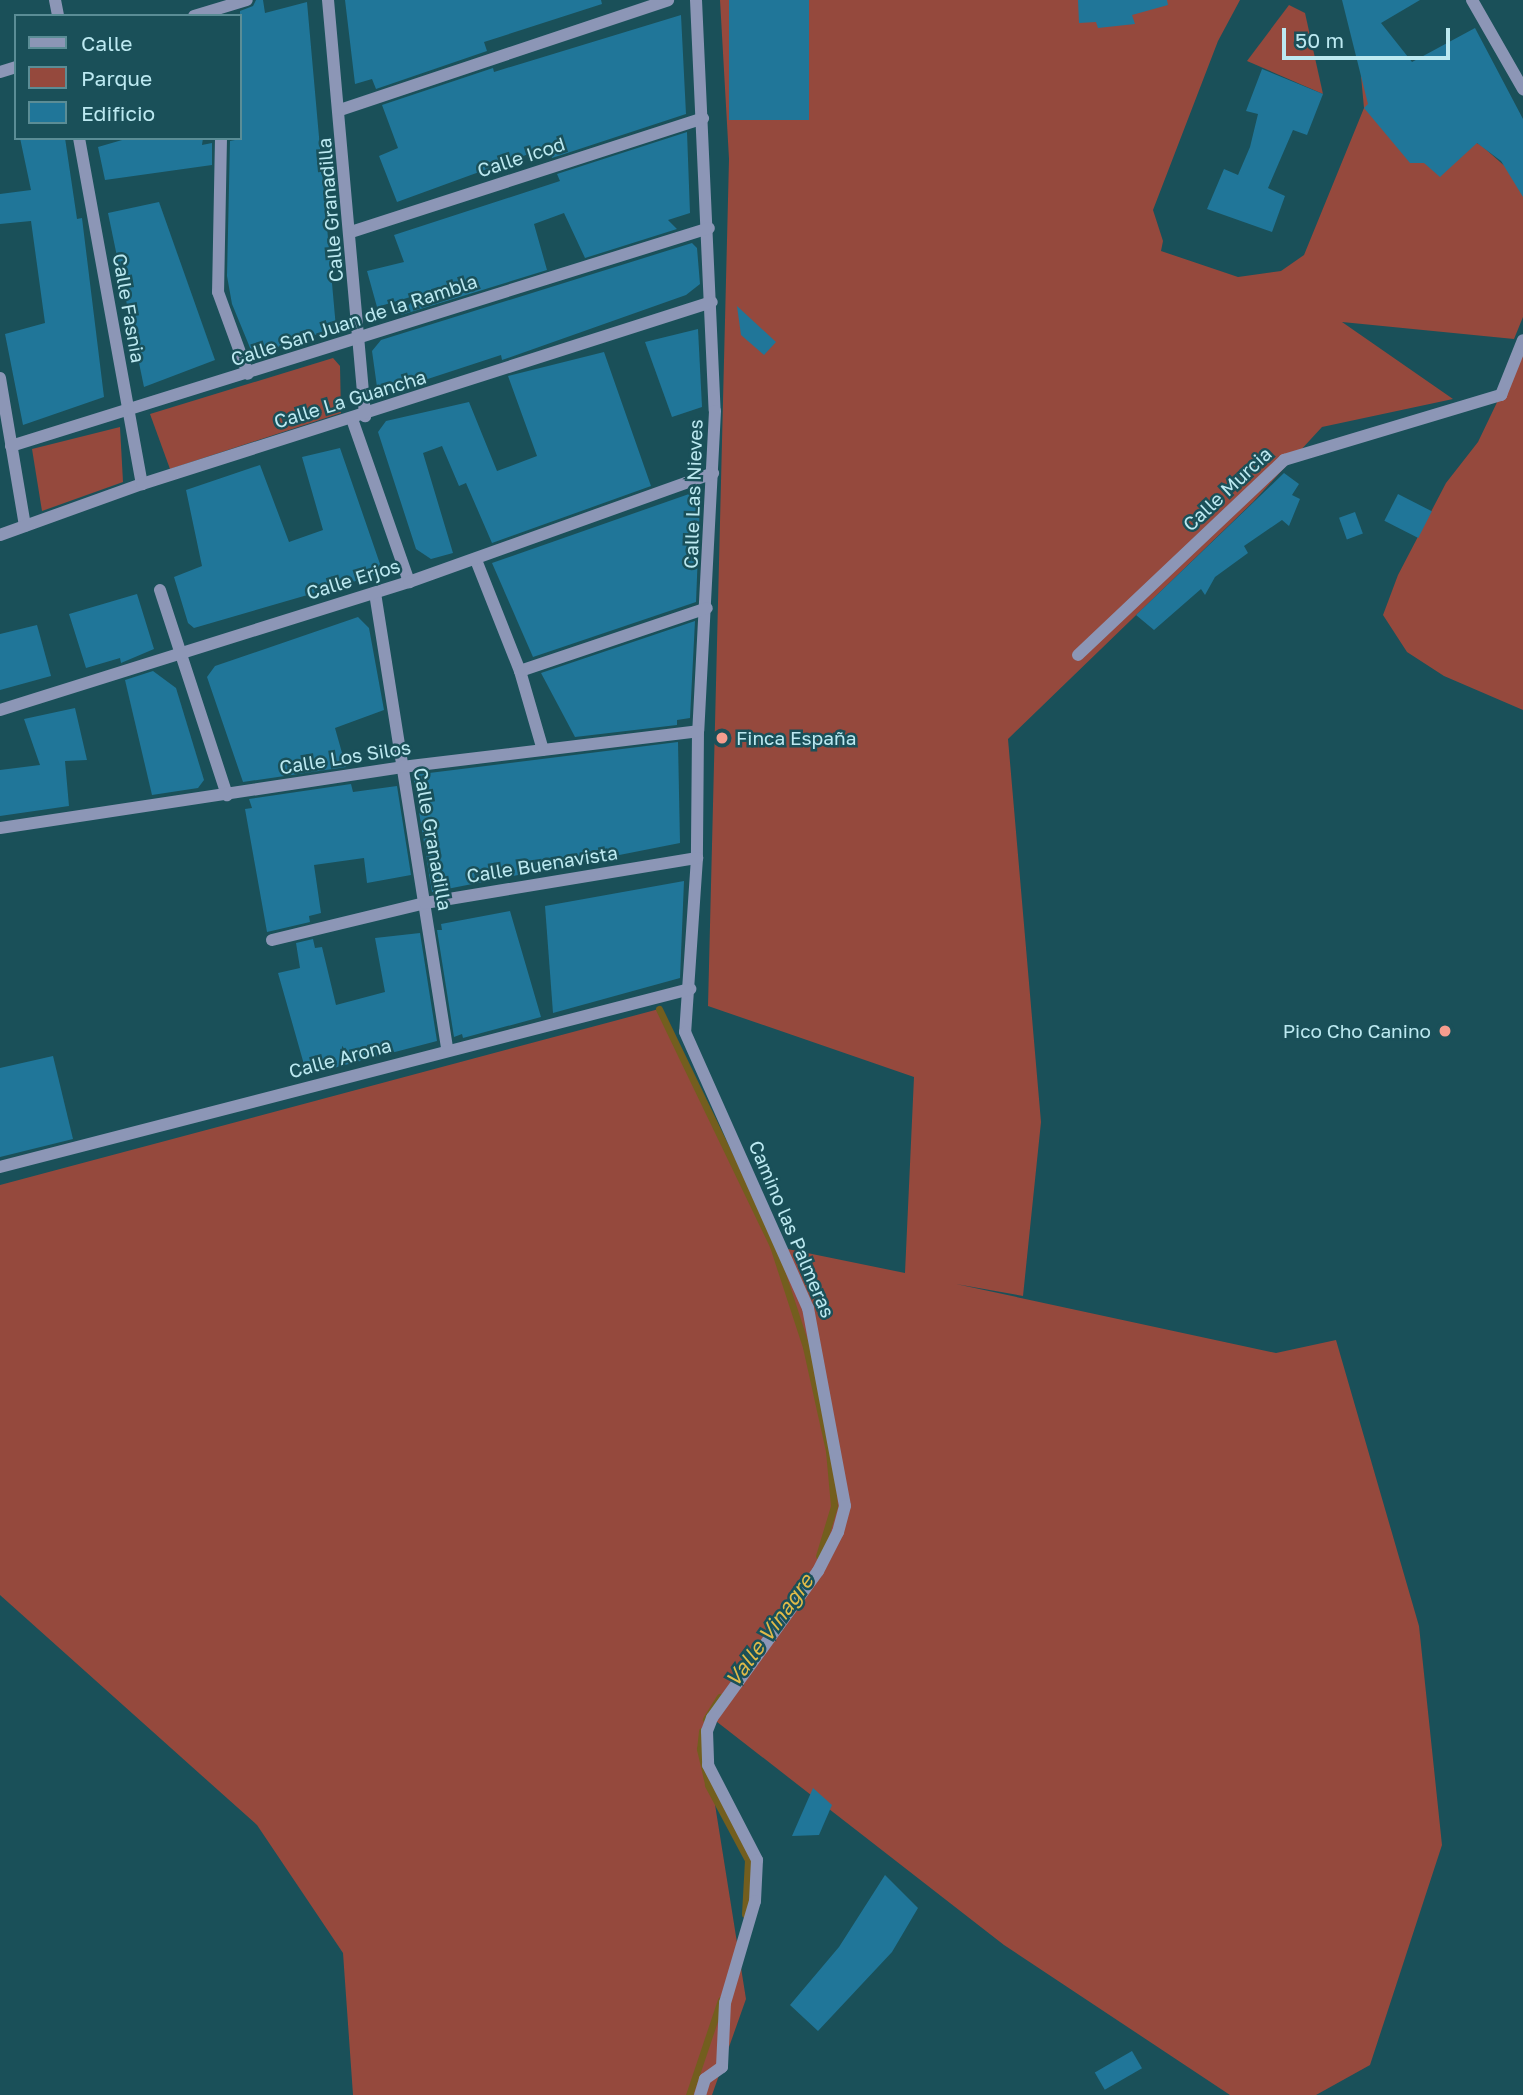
<!DOCTYPE html>
<html>
<head>
<meta charset="utf-8">
<style>
	body { margin:0 }
	#map { position:relative; width:1523px; height:2095px; overflow:hidden; background:#1a5059; font-family:"Golos Text",sans-serif }
	div>[style] { position:absolute }
	.green>* { inset:0; background:#95493d }
	.stream>* { height:7px; margin:-3.5px; padding:0 3.5px; transform-origin:3.5px; border-radius:3.5px; background:#735e1e }
	.building>* { inset:0; background:#207699; transform-origin:0 0 }
	.minor>* { height:12px; margin:-6px; padding:0 6px; transform-origin:6px; border-radius:6px; background:#8c96b6 }
	.dots>* { width:19px; height:19px; translate:-50% -50%; box-sizing:border-box; border:4px solid #1a5059; border-radius:50% }
	span { translate:-50% -50%; white-space:nowrap; text-align:center; line-height:1.15; -webkit-text-stroke:5px #1a5059; paint-order:stroke }
	.street-label { font-size:19px; color:#bce9f1 }
	.poi-label { font-size:19px; color:#bce9f1 }
	.left { translate:0 -50%; text-align:left }
	.right { translate:-100% -50%; text-align:right }
	.water-label { font-size:21px; color:#e0bb49; font-style:italic }
	.legend { position:absolute; left:14px; top:14px; width:228px; height:126px; box-sizing:border-box; background:#1a5059; border:2px solid #5b8d96; margin:0; padding:9px 12px; list-style:none; font-size:21px; color:#bce9f1 }
	.legend li { display:flex; align-items:center; gap:14px; height:35px }
	.legend b { width:35px; border:2px solid #5b8d96 }
	.scale { position:absolute; left:1282px; top:28px; width:168px; height:32px; box-sizing:border-box; border:4px solid #bce9f1; border-top:0; padding-left:9px; font-size:21px; line-height:24px; white-space:nowrap; color:#bce9f1; -webkit-text-stroke:5px #1a5059; paint-order:stroke }
</style>
</head>
<body>
<div id="map">
	<div class="green">
		<div style="clip-path:polygon(720px 0,1240px 0,1218px 41px,1153px 210px,1163px 241px,1161px 251px,1238px 277px,1281px 271px,1304px 255px,1364px 108px,1361px 76px,1482px 146px,1508px 169px,1523px 192px,1523px 317px,1514px 339px,1342px 322px,1453px 399px,1322px 427px,1253px 502px,1008px 739px,1041px 1122px,1023px 1296px,956px 1284px,1276px 1353px,1336px 1340px,1419px 1626px,1442px 1845px,1370px 2065px,1316px 2095px,1230px 2095px,1004px 1945px,712px 1718px,706px 1748px,746px 1999px,712px 2095px,353px 2095px,343px 1953px,257px 1825px,0 1595px,0 1185px,659px 1009px,773px 1246px,905px 1273px,914px 1077px,708px 1006px,729px 159px)"></div>
		<div style="clip-path:polygon(1289px 5px,1305px 13px,1323px 94px,1247px 61px)"></div>
		<div style="clip-path:polygon(1523px 348px,1523px 710px,1444px 676px,1407px 652px,1383px 615px,1398px 575px,1446px 483px,1478px 442px)"></div>
		<div style="clip-path:polygon(333px 358px,340px 366px,341px 413px,170px 469px,150px 414px)"></div>
		<div style="clip-path:polygon(120px 427px,123px 482px,42px 511px,32px 449px)"></div>
	</div>
	<div class="stream">
		<div style="left:659px;top:1009px;width:263px;rotate:64.3deg"></div>
		<div style="left:773px;top:1246px;width:106px;rotate:71.9deg"></div>
		<div style="left:806px;top:1347px;width:107px;rotate:77.5deg"></div>
		<div style="left:829px;top:1451px;width:55px;rotate:84.8deg"></div>
		<div style="left:834px;top:1506px;width:52px;rotate:106.7deg"></div>
		<div style="left:706px;top:1719px;width:26px;rotate:-58deg"></div>
		<div style="left:702px;top:1731px;width:18px;rotate:96deg"></div>
		<div style="left:700px;top:1749px;width:37px;rotate:77deg"></div>
		<div style="left:708px;top:1785px;width:85px;rotate:61.9deg"></div>
		<div style="left:748px;top:1860px;width:54px;rotate:93.2deg"></div>
		<div style="left:689px;top:2095px;width:100px;rotate:-71.4deg"></div>
	</div>
	<div class="building">
		<div style="clip-path:polygon(256px 0,263px 0,265px 13px,307px 2px,336px 328px,253px 355px,232px 304px,227px 276px,230px 141px,240px 139px,240px 11px,253px 6px)"></div>
		<div style="clip-path:polygon(345px 0,601px 0,602px 4px,484px 42px,487px 51px,376px 89px,372px 79px,355px 84px)"></div>
		<div style="left:729px;top:0;width:80px;height:120px"></div>
		<div style="clip-path:polygon(1078px 0,1167px 0,1168px 5px,1132px 15px,1135px 24px,1098px 28px,1096px 22px,1079px 23px)"></div>
		<div style="clip-path:polygon(1342px 0,1420px 0,1381px 23px,1412px 62px,1475px 28px,1523px 119px,1523px 197px,1501px 161px,1477px 143px,1440px 177px,1424px 163px,1410px 163px,1364px 108px,1368px 104px)"></div>
		<div style="clip-path:polygon(681px 15px,686px 114px,552px 158px,548px 147px,397px 202px,379px 156px,398px 148px,382px 105px,493px 68px,494px 72px)"></div>
		<div style="clip-path:polygon(1262px 69px,1323px 94px,1307px 135px,1293px 130px,1268px 188px,1285px 196px,1272px 232px,1207px 209px,1224px 169px,1238px 175px,1250px 147px,1258px 114px,1246px 111px)"></div>
		<div style="clip-path:polygon(687px 132px,690px 213px,668px 220px,677px 229px,585px 258px,564px 213px,534px 224px,547px 270px,401px 315px,417px 295px,377px 307px,367px 271px,404px 262px,394px 235px,560px 181px,557px 174px)"></div>
		<div style="clip-path:polygon(20px 138px,65px 138px,77px 219px,82px 218px,104px 397px,23px 425px,5px 334px,45px 323px,31px 221px,0 224px,0 194px,31px 190px)"></div>
		<div style="clip-path:polygon(129px 138px,203px 138px,202px 145px,212px 143px,212px 165px,105px 180px,98px 147px)"></div>
		<div style="clip-path:polygon(159px 202px,215px 360px,144px 387px,108px 213px)"></div>
		<div style="clip-path:polygon(692px 243px,697px 248px,700px 284px,686px 295px,502px 360px,501px 355px,385px 393px,377px 387px,372px 351px,381px 340px)"></div>
		<div style="clip-path:polygon(737px 306px,776px 342px,764px 355px,741px 335px)"></div>
		<div style="clip-path:polygon(698px 329px,702px 407px,672px 417px,645px 342px)"></div>
		<div style="clip-path:polygon(604px 352px,651px 486px,492px 543px,466px 483px,459px 486px,442px 446px,423px 453px,453px 553px,431px 559px,416px 549px,378px 432px,386px 421px,469px 402px,497px 471px,537px 456px,508px 376px)"></div>
		<div style="clip-path:polygon(340px 448px,380px 564px,373px 576px,194px 628px,188px 623px,174px 577px,202px 566px,186px 490px,260px 465px,289px 542px,323px 530px,302px 457px)"></div>
		<div style="clip-path:polygon(1284px 473px,1299px 484px,1292px 495px,1300px 499px,1289px 526px,1282px 520px,1244px 546px,1248px 553px,1215px 577px,1205px 595px,1201px 589px,1154px 630px,1136px 615px)"></div>
		<div style="clip-path:polygon(689px 494px,700px 503px,696px 602px,533px 657px,492px 563px)"></div>
		<div style="left:1398px;top:494px;width:38px;height:30px;rotate:27deg"></div>
		<div style="left:1355px;top:512px;width:23px;height:17px;rotate:70deg"></div>
		<div style="clip-path:polygon(137px 594px,154px 649px,121px 663px,120px 658px,86px 668px,69px 614px)"></div>
		<div style="clip-path:polygon(358px 617px,369px 628px,384px 710px,335px 728px,346px 767px,243px 782px,207px 677px,215px 666px)"></div>
		<div style="clip-path:polygon(695px 621px,690px 718px,677px 720px,677px 725px,575px 737px,541px 673px)"></div>
		<div style="clip-path:polygon(37px 625px,51px 676px,0 690px,0 634px)"></div>
		<div style="clip-path:polygon(153px 671px,176px 688px,204px 780px,198px 788px,152px 795px,125px 680px)"></div>
		<div style="clip-path:polygon(75px 708px,87px 760px,65px 761px,69px 806px,0 816px,0 770px,40px 765px,24px 719px)"></div>
		<div style="clip-path:polygon(678px 742px,680px 843px,432px 892px,413px 775px)"></div>
		<div style="clip-path:polygon(351px 784px,353px 792px,397px 786px,411px 875px,367px 883px,364px 858px,314px 865px,321px 913px,309px 916px,310px 922px,267px 932px,245px 809px,252px 808px,249px 799px)"></div>
		<div style="clip-path:polygon(684px 881px,680px 978px,553px 1013px,545px 906px)"></div>
		<div style="clip-path:polygon(510px 911px,541px 1017px,463px 1038px,462px 1034px,454px 1037px,437px 930px,442px 930px,441px 924px)"></div>
		<div style="clip-path:polygon(420px 933px,437px 1041px,307px 1075px,278px 973px,300px 968px,296px 943px,313px 939px,315px 948px,322px 947px,336px 1005px,385px 992px,375px 938px)"></div>
		<div style="clip-path:polygon(53px 1056px,73px 1139px,0 1157px,0 1068px)"></div>
		<div style="clip-path:polygon(813px 1788px,832px 1805px,819px 1835px,792px 1836px)"></div>
		<div style="clip-path:polygon(885px 1875px,918px 1908px,892px 1952px,818px 2031px,790px 2005px,839px 1947px)"></div>
		<div style="left:1132px;top:2051px;width:20px;height:43px;rotate:60deg"></div>
	</div>
	<div class="minor">
		<div style="left:55px;top:0;width:16px;rotate:79deg"></div>
		<div style="left:328px;top:0;width:418px;rotate:84.9deg"></div>
		<div style="left:696px;top:0;width:411px;rotate:87.4deg"></div>
		<div style="left:715px;top:411px;width:320px;rotate:93deg"></div>
		<div style="left:698px;top:731px;width:127px;rotate:90.5deg"></div>
		<div style="left:697px;top:858px;width:174px;rotate:93.9deg"></div>
		<div style="left:685px;top:1032px;width:302px;rotate:66deg"></div>
		<div style="left:808px;top:1308px;width:201px;rotate:79.4deg"></div>
		<div style="left:845px;top:1506px;width:27px;rotate:105deg"></div>
		<div style="left:838px;top:1532px;width:44px;rotate:117.1deg"></div>
		<div style="left:818px;top:1571px;width:181px;rotate:125.8deg"></div>
		<div style="left:712px;top:1718px;width:14px;rotate:111deg"></div>
		<div style="left:707px;top:1731px;width:34px;rotate:88deg"></div>
		<div style="left:708px;top:1765px;width:107px;rotate:62.7deg"></div>
		<div style="left:757px;top:1860px;width:41px;rotate:92.8deg"></div>
		<div style="left:755px;top:1901px;width:106px;rotate:106.4deg"></div>
		<div style="left:725px;top:2003px;width:64px;rotate:92.7deg"></div>
		<div style="left:722px;top:2067px;width:21px;rotate:145deg"></div>
		<div style="left:705px;top:2079px;width:17px;rotate:107deg"></div>
		<div style="left:1472px;top:0;width:103px;rotate:60.2deg"></div>
		<div style="left:194px;top:16px;width:55px;rotate:-16.8deg"></div>
		<div style="left:0;top:72px;width:17px;rotate:-17deg"></div>
		<div style="left:340px;top:110px;width:346px;rotate:-18.5deg"></div>
		<div style="left:79px;top:138px;width:352px;rotate:79.7deg"></div>
		<div style="left:221px;top:138px;width:154px;rotate:91.1deg"></div>
		<div style="left:218px;top:292px;width:87px;rotate:69.9deg"></div>
		<div style="left:351px;top:232px;width:370px;rotate:-17.9deg"></div>
		<div style="left:0;top:378px;width:150px;rotate:80.4deg"></div>
		<div style="left:352px;top:419px;width:173px;rotate:70.7deg"></div>
		<div style="left:11px;top:446px;width:731px;rotate:-17.34deg"></div>
		<div style="left:0;top:535px;width:151px;rotate:-19.8deg"></div>
		<div style="left:142px;top:484px;width:598px;rotate:-17.71deg"></div>
		<div style="left:476px;top:560px;width:119px;rotate:68.4deg"></div>
		<div style="left:520px;top:671px;width:82px;rotate:73.8deg"></div>
		<div style="left:160px;top:590px;width:216px;rotate:71.9deg"></div>
		<div style="left:375px;top:593px;width:462px;rotate:81deg"></div>
		<div style="left:1078px;top:655px;width:284px;rotate:-43.4deg"></div>
		<div style="left:1284px;top:460px;width:227px;rotate:-16.7deg"></div>
		<div style="left:1501px;top:395px;width:59px;rotate:-68.2deg"></div>
		<div style="left:520px;top:671px;width:197px;rotate:-18.6deg"></div>
		<div style="left:0;top:710px;width:429px;rotate:-17.4deg"></div>
		<div style="left:409px;top:582px;width:323px;rotate:-19.7deg"></div>
		<div style="left:0;top:828px;width:407px;rotate:-8.6deg"></div>
		<div style="left:402px;top:767px;width:298px;rotate:-6.9deg"></div>
		<div style="left:272px;top:940px;width:157px;rotate:-13.6deg"></div>
		<div style="left:425px;top:903px;width:276px;rotate:-9.4deg"></div>
		<div style="left:0;top:1167px;width:713px;rotate:-14.47deg"></div>
	</div>
	<div class="dots">
		<div style="left:722px;top:738px;background:#f59d8e"></div>
		<div style="left:1445px;top:1031px;background:#f59d8e"></div>
	</div>
	<div class="street-label">
		<span style="left:521px;top:157px;rotate:-18deg">Calle Icod</span>
		<span style="left:330px;top:210px;rotate:-95deg">Calle Granadilla</span>
		<span style="left:129px;top:308px;rotate:80deg">Calle Fasnia</span>
		<span style="left:354px;top:320px;rotate:-18deg">Calle San Juan de la Rambla</span>
		<span style="left:350px;top:399px;rotate:-17deg">Calle La Guancha</span>
		<span style="left:1227px;top:489px;rotate:-43deg">Calle Murcia</span>
		<span style="left:693px;top:494px;rotate:-88deg">Calle Las Nieves</span>
		<span style="left:353px;top:579px;rotate:-17deg">Calle Erjos</span>
		<span style="left:345px;top:757px;rotate:-9deg">Calle Los Silos</span>
		<span style="left:433px;top:839px;rotate:80deg">Calle Granadilla</span>
		<span style="left:542px;top:864px;rotate:-9deg">Calle Buenavista</span>
		<span style="left:340px;top:1058px;rotate:-15deg">Calle Arona</span>
		<span style="left:792px;top:1229px;rotate:67deg">Camino las Palmeras</span>
	</div>
	<div class="poi-label">
		<span class="left" style="left:736px;top:738px">Finca España</span>
		<span class="right" style="left:1431px;top:1031px">Pico Cho Canino</span>
	</div>
	<div class="water-label">
		<span style="left:769px;top:1630px;rotate:-54deg">Valle Vinagre</span>
	</div>
	<ul class="legend">
	<li><b style="height:9px;background:#8c96b6"></b>Calle</li>
	<li><b style="height:19px;background:#95493d"></b>Parque</li>
	<li><b style="height:19px;background:#207699"></b>Edificio</li>
	</ul>
	<div class="scale">50 m</div>
</div>
</body>
</html>
